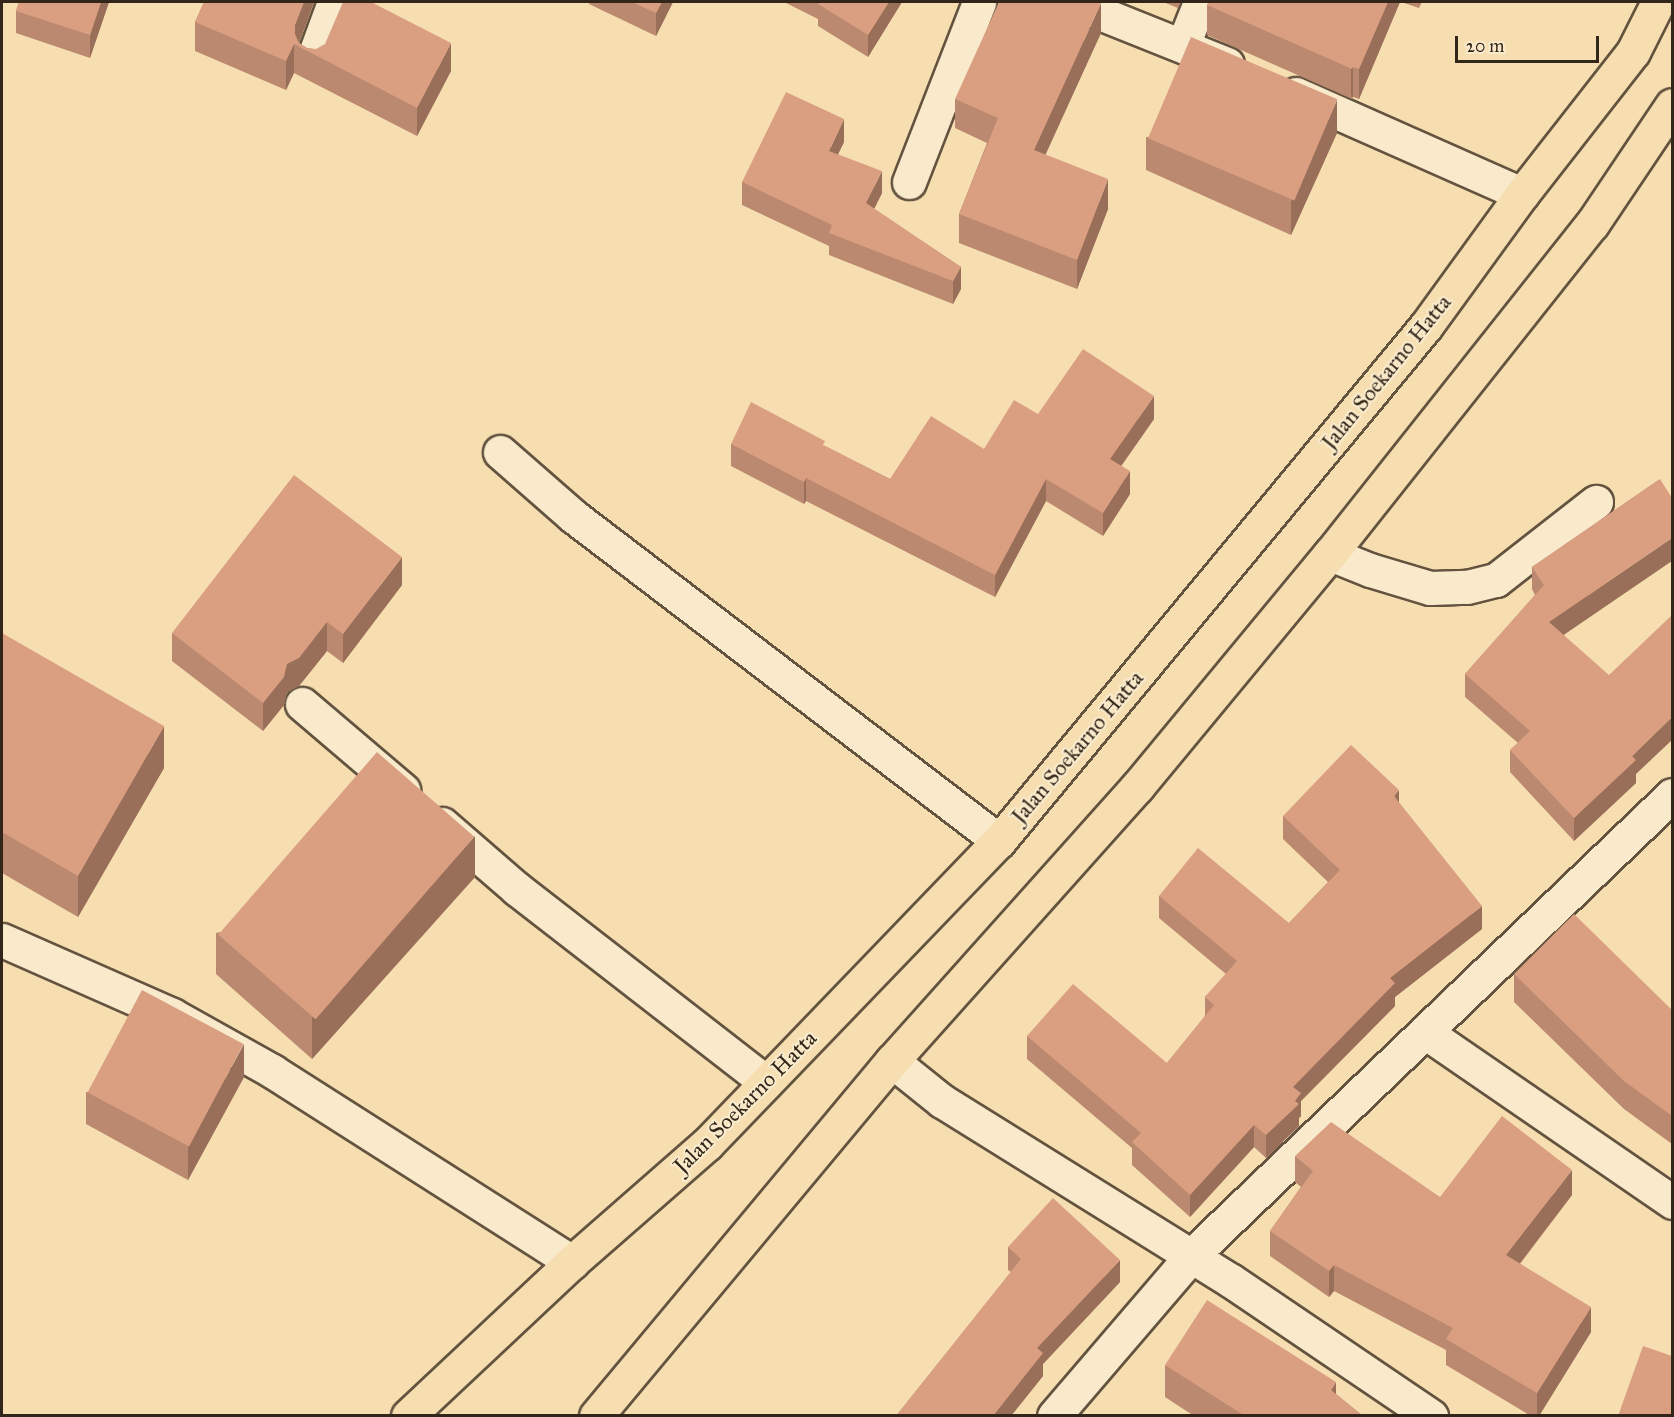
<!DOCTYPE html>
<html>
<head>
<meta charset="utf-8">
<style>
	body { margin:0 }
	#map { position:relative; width:1674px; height:1417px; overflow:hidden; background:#f6deb1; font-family:"IM FELL Great Primer",serif }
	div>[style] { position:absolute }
	.roads { filter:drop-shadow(2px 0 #63533f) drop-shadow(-2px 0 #63533f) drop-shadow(0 2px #63533f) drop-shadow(0 -2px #63533f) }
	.minor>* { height:33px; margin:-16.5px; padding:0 16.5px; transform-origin:16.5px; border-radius:16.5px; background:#f9eacc }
	.highway>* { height:33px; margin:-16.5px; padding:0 16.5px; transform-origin:16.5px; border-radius:16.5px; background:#f6deb1 }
	.wall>* { inset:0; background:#bb896f }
	.shaded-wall>* { inset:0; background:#996f5a; transform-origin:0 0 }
	.building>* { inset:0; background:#da9f81; transform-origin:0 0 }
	span { translate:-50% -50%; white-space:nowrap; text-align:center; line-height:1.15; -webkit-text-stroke:4.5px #f9eacc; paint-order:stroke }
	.street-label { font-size:22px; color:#322519 }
	.frame { position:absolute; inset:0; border:3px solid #322519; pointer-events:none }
	.scale { position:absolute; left:1455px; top:36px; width:144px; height:27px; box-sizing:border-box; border:3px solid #322519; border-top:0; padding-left:8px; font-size:18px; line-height:21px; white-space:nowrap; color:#322519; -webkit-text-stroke:4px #f9eacc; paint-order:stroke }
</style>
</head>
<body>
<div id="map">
	<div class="roads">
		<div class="minor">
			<div style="left:1072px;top:2px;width:167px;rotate:21.8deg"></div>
			<div style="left:1183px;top:45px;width:46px;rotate:-68.4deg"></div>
			<div style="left:313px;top:59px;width:61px;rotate:-69.8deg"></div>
			<div style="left:1296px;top:94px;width:247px;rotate:23.9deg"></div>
			<div style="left:909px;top:182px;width:193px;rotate:-68.7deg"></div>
			<div style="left:500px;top:452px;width:97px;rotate:41.2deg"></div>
			<div style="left:573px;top:516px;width:536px;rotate:37.34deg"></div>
			<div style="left:1330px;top:554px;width:43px;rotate:21.8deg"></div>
			<div style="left:1370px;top:570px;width:63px;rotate:16.7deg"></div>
			<div style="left:1430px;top:588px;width:37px;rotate:-2deg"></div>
			<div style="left:1467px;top:587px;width:30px;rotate:-14deg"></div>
			<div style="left:1496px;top:580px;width:127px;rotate:-38deg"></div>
			<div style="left:302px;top:704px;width:133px;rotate:40.4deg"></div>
			<div style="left:442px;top:824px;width:99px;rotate:40.9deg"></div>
			<div style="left:517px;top:889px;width:315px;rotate:37.8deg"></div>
			<div style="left:2px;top:940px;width:186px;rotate:23.8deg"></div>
			<div style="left:172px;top:1015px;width:115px;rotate:29.2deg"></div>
			<div style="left:272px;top:1071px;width:356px;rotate:32.5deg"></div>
			<div style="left:1425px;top:1032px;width:300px;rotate:34.5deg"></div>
			<div style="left:892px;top:1061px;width:64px;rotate:38.7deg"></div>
			<div style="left:942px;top:1101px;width:339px;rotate:31.9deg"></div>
			<div style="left:1230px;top:1280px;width:243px;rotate:34.1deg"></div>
			<div style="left:1054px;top:1416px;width:211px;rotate:-49.4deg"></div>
			<div style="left:1191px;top:1256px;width:666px;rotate:-43.78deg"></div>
		</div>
		<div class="highway">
			<div style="left:408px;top:1416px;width:225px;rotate:-43.2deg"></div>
			<div style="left:572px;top:1262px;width:179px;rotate:-41.2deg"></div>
			<div style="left:707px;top:1144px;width:421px;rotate:-46.1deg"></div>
			<div style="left:999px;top:841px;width:669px;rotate:-50.34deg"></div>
			<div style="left:1426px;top:326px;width:163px;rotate:-54deg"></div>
			<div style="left:1522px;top:194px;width:180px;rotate:-52deg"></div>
			<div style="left:1633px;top:52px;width:56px;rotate:-63.4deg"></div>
			<div style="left:596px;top:1416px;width:462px;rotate:-50.2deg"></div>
			<div style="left:892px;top:1061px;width:368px;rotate:-48.2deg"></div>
			<div style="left:1137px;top:787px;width:303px;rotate:-50.4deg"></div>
			<div style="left:1330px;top:554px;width:421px;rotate:-51.6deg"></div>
			<div style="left:1592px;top:224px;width:143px;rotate:-56.1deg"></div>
		</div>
	</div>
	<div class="wall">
		<div style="clip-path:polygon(19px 2px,109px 2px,90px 58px,16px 33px,16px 11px)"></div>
		<div style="clip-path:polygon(204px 2px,314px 2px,299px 43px,307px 48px,451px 71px,417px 136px,294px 73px,286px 90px,195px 51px,195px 22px)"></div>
		<div style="clip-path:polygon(589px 2px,673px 2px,656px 36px,589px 4px)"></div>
		<div style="clip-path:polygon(784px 2px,902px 2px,868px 57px,818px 26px,818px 19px)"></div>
		<div style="clip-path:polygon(1163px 2px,1181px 2px,1178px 8px)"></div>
		<div style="clip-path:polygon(1400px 2px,1359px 99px,1353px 97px,1352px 99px,1207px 35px,1207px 5px)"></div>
		<div style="clip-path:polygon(1401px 2px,1422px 2px,1419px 8px)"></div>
		<div style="clip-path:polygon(1101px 33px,1045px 154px,1108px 209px,1077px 289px,959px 243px,959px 214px,987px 143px,955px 128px,955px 99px)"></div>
		<div style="clip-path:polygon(1337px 133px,1291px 235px,1146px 170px,1146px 137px)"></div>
		<div style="clip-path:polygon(844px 142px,838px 154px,882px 193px,874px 209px,961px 267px,961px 289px,953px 304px,829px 255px,829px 246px,742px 205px,742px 182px)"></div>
		<div style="clip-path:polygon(1038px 414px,1154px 419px,1121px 466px,1130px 494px,1103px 536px,1046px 501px,995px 597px,806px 501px,804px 504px,731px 466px,731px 444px,825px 446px,890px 479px,984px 449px)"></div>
		<div style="clip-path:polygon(1660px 479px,1564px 635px,1636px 774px,1636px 783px,1574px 841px,1510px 772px,1510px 750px,1518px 743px,1465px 697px,1465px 674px,1535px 595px,1532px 589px,1532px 567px)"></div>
		<div style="clip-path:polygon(402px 585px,343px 663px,327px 651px,299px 686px,287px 692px,284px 705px,263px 731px,172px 661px,172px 633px)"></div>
		<div style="clip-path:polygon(2px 633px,164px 768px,78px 917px,2px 873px)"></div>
		<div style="clip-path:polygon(1399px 803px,1482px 929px,1395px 997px,1395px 1006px,1301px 1101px,1301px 1116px,1299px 1118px,1299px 1126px,1266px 1158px,1254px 1147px,1190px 1217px,1132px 1165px,1132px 1148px,1027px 1059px,1027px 1036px,1167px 1063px,1205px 1016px,1205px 997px,1226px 974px,1159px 918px,1159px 896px,1289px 923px,1328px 882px,1283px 839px,1283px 816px)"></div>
		<div style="clip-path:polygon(475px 877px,312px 1059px,216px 974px,216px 933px)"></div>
		<div style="clip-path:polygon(1514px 974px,1672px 1010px,1672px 1144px,1624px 1109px,1514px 1002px)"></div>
		<div style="clip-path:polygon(244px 1077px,188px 1180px,86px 1124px,86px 1092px)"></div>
		<div style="clip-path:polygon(1295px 1156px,1440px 1197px,1572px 1195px,1520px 1264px,1591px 1332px,1539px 1416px,1531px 1416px,1446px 1365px,1446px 1350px,1334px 1291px,1329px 1297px,1270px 1256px,1270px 1231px,1301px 1187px,1295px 1182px)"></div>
		<div style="clip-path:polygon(1008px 1247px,1120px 1282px,1043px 1364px,1043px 1376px,1011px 1416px,896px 1416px,1011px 1272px,1008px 1270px)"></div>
		<div style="clip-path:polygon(1165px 1365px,1336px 1394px,1363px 1416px,1194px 1416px,1165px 1397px)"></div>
	</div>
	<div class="shaded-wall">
		<div style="clip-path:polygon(101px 2px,109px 2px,90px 58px,90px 35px)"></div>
		<div style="clip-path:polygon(304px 2px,314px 2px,298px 46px,295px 45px,295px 25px)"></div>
		<div style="clip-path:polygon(662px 2px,673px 2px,656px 36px,656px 13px)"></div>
		<div style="clip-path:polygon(889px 2px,902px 2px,868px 57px,868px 35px)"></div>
		<div style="clip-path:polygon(1388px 2px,1400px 2px,1359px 99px,1359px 69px)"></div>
		<div style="clip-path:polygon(1101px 3px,1101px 33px,1034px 180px,1034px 150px)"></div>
		<div style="clip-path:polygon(451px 43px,451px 71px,417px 136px,417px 108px)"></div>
		<div style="clip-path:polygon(294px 44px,294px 73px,286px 90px,286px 61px)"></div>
		<div style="left:1353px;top:67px;width:30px;height:2px;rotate:90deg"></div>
		<div style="clip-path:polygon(1337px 100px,1337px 133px,1291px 235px,1291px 202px)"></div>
		<div style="clip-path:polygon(844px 119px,844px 142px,829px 173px,829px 151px)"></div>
		<div style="clip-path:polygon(882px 171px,882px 193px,866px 225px,866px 203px)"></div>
		<div style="clip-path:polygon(1108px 179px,1108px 209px,1077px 289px,1077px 260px)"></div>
		<div style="clip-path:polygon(961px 267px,961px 289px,953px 304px,953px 281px)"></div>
		<div style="clip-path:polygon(1154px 396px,1154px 419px,1110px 482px,1110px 459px)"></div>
		<div style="clip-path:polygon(1130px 471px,1130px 494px,1103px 536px,1103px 513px)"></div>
		<div style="clip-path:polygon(806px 478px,806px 501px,804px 504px,804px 482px)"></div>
		<div style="clip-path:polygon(1046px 479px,1046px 501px,995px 597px,995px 575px)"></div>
		<div style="clip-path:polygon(1672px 538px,1672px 561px,1549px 645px,1549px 622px)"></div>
		<div style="clip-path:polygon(402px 557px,402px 585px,343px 663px,343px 634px)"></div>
		<div style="clip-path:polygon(327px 622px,327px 651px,299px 686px,287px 692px,284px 705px,263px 731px,263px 703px,287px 664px)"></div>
		<div style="clip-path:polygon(1672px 717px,1672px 740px,1636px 774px,1636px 783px,1574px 841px,1574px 818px,1632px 756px)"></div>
		<div style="clip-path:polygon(164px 726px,164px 768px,78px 917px,78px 876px)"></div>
		<div style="clip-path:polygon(1399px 790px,1399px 813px,1394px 796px)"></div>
		<div style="clip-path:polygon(475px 836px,475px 877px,312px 1059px,312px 1018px)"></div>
		<div style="clip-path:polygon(1482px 906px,1482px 929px,1395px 997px,1395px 1006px,1301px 1101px,1301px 1116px,1299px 1118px,1299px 1126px,1266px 1158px,1266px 1135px,1293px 1087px,1390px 978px)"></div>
		<div style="clip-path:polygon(244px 1044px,244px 1077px,188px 1180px,188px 1147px)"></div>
		<div style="clip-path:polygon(1254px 1125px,1254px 1147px,1190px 1217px,1190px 1195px)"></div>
		<div style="clip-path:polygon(1572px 1170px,1572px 1195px,1506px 1281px,1506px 1255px)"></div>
		<div style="clip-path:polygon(1120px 1260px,1120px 1282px,1043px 1364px,1043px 1376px,1011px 1416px,993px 1416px,1037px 1348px)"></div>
		<div style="clip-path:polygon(1334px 1265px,1334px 1291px,1329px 1297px,1329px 1271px)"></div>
		<div style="clip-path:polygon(1591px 1307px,1591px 1332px,1539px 1416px,1537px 1416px,1537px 1393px)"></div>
		<div style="clip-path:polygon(1336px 1382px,1336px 1415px,1331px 1390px)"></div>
	</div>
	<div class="building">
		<div style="clip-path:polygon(19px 2px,101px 2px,90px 35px,16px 11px)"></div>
		<div style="clip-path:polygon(204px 2px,304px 2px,295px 25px,295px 34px,299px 43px,307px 48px,316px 49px,325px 44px,343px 2px,371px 2px,451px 43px,417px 108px,294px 44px,286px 61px,195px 22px)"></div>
		<div style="clip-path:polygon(632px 2px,662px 2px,656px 13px)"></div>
		<div style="clip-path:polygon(820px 2px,889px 2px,868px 35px,818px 4px)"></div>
		<div style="clip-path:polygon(999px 2px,1097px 2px,1101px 3px,1034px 150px,1108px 179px,1077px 260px,959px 214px,998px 118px,955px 99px)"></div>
		<div style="clip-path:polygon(1208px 2px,1388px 2px,1359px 69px,1353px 67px,1352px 69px,1207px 5px)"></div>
		<div style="left:1191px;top:37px;width:159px;height:110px;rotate:23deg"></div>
		<div style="clip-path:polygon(786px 92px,844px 119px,829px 151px,882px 171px,866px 203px,961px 267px,953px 281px,829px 233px,832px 225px,742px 182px)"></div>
		<div style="clip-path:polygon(1083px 349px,1154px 396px,1110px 459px,1130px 471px,1103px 513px,1046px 479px,995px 575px,806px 478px,804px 482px,731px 444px,751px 402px,825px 441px,823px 445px,890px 479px,931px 416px,984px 449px,1014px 400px,1038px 414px)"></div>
		<div style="clip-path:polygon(294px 475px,402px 557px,343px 634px,327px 622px,299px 658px,287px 664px,284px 677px,263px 703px,172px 633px)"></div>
		<div style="clip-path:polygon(1660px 479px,1672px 498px,1672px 538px,1549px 622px,1609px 675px,1672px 615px,1672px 717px,1632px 756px,1636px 760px,1574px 818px,1510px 750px,1530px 731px,1465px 674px,1544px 585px,1532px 567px)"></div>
		<div style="clip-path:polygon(2px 633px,164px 726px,78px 876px,2px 832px)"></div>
		<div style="clip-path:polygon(1351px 745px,1399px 790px,1394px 796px,1482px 906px,1390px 978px,1395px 983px,1293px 1087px,1301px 1093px,1295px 1101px,1299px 1104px,1266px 1135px,1254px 1125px,1190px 1195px,1132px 1142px,1141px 1133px,1027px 1036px,1073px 984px,1167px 1063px,1214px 1005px,1205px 997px,1237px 961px,1159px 896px,1198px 848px,1289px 923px,1340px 870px,1283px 816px)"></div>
		<div style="left:377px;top:752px;width:129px;height:242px;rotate:41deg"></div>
		<div style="clip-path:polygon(1574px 914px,1672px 1010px,1672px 1116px,1624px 1081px,1514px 974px)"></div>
		<div style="left:142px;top:990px;width:115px;height:116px;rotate:28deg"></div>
		<div style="clip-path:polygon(1502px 1116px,1572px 1170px,1506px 1255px,1591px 1307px,1537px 1393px,1446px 1339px,1453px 1328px,1334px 1265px,1329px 1271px,1270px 1231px,1313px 1171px,1295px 1156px,1331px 1122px,1440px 1197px)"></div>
		<div style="clip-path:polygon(1053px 1198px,1120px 1260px,1037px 1348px,1043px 1353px,993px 1416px,896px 1416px,1021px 1259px,1008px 1247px)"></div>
		<div style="clip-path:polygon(1207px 1300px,1336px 1382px,1331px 1390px,1363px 1416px,1245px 1416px,1165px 1365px)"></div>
		<div style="clip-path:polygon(1643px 1346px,1672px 1356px,1672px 1416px,1618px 1416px)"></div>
	</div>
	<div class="street-label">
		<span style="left:1386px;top:372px;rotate:-51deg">Jalan Soekarno Hatta</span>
		<span style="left:1077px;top:747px;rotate:-50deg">Jalan Soekarno Hatta</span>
		<span style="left:745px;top:1102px;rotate:-45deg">Jalan Soekarno Hatta</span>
	</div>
	<div class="frame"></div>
	<div class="scale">20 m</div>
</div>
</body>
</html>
